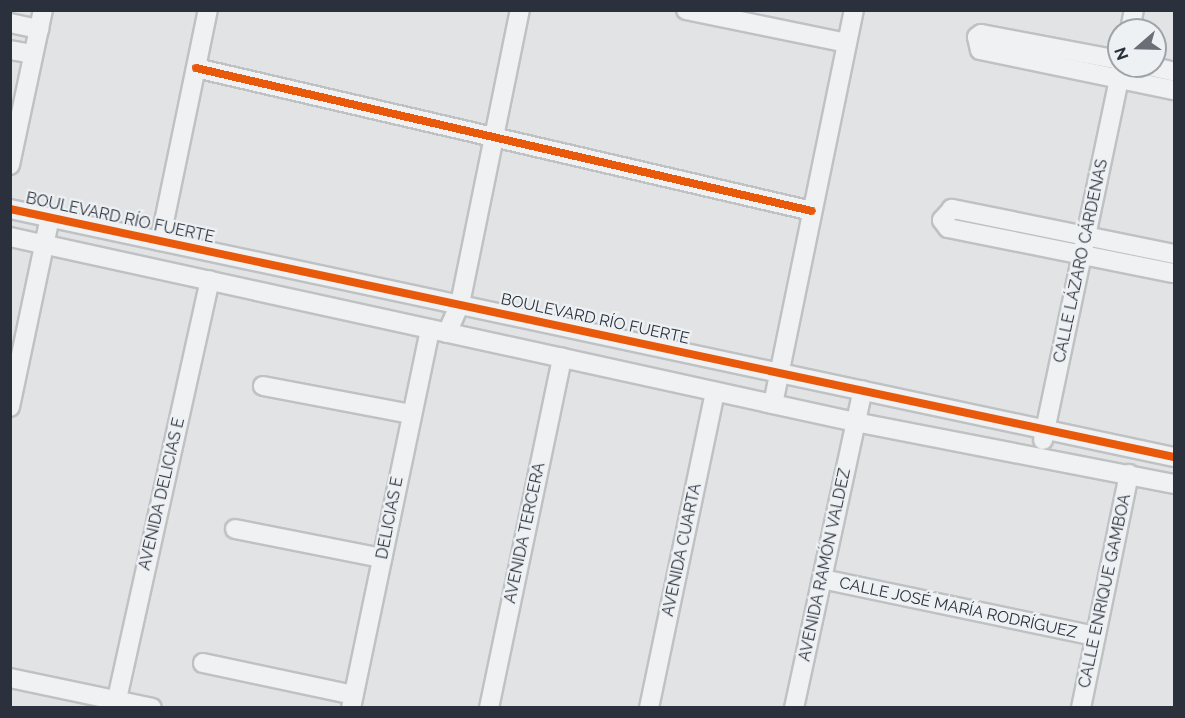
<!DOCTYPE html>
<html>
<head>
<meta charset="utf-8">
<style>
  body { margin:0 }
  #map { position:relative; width:1185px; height:718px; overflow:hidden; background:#e1e3e5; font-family:Raleway,sans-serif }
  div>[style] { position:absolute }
  .roads { filter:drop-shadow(2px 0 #bfc1c3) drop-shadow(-2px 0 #bfc1c3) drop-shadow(0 2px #bfc1c3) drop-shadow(0 -2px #bfc1c3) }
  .minor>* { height:18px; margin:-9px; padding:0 9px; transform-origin:9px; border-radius:9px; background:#eff1f2 }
  .cycleway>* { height:8px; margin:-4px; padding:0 4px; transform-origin:4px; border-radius:4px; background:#e8590c }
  span { translate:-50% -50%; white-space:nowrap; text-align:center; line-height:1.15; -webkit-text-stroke:4.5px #eef1f4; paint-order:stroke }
  .street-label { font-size:16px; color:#2a303c }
  .frame { position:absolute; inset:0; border:12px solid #2a303c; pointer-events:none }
  .north { position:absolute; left:1107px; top:18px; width:60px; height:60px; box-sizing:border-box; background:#eef1f4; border:2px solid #a0a4aa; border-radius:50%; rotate:250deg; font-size:16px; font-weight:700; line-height:24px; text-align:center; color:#2a303c }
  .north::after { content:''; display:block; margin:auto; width:21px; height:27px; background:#6a6f77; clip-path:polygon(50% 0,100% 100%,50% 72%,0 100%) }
</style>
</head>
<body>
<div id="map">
  <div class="roads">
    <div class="minor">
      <i style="left:686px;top:10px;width:164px;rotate:11.6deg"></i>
      <i style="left:10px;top:23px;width:30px;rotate:12deg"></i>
      <i style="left:1130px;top:30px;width:20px;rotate:-79deg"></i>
      <i style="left:10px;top:50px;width:23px;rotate:10deg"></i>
      <i style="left:1119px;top:60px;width:140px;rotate:-169.3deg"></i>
      <i style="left:981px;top:34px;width:5px;rotate:143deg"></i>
      <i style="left:977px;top:37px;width:13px;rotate:77deg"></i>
      <i style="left:980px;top:50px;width:198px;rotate:11.7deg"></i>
      <i style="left:1149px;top:66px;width:26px;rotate:13deg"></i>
      <i style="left:196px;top:68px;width:632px;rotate:13.07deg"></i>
      <i style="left:10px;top:165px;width:158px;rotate:-78deg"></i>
      <i style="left:10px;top:209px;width:1190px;rotate:12.03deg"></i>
      <i style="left:10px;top:237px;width:865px;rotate:12.35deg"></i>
      <i style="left:855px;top:422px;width:325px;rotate:11deg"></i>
      <i style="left:160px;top:241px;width:236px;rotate:-78.3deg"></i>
      <i style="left:1174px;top:254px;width:227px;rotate:-168.5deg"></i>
      <i style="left:952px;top:209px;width:15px;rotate:132deg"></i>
      <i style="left:942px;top:220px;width:10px;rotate:53deg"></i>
      <i style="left:948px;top:228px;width:230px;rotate:11.3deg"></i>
      <i style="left:447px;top:333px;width:32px;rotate:-66deg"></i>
      <i style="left:460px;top:304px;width:300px;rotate:-78.5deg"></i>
      <i style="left:263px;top:386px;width:151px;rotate:10.7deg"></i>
      <i style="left:773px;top:404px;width:402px;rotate:-78.4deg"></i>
      <i style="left:10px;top:407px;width:194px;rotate:-78.1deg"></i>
      <i style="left:1043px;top:440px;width:382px;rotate:-78.1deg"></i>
      <i style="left:235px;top:529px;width:150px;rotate:11.2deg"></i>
      <i style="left:822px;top:579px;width:279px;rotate:11.8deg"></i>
      <i style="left:203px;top:663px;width:154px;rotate:12deg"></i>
      <i style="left:10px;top:678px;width:145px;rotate:11.9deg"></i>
      <i style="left:115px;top:708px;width:438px;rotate:-77.5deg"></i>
      <i style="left:351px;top:708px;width:387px;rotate:-78.2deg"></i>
      <i style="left:489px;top:708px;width:358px;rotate:-78.2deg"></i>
      <i style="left:649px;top:708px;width:323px;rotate:-78.2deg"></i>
      <i style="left:794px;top:708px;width:325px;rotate:-77.8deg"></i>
      <i style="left:1081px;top:708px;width:239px;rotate:-78.4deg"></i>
    </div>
  </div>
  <div class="cycleway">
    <i style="left:196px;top:68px;width:632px;rotate:13.07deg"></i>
    <i style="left:10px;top:209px;width:1190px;rotate:12.03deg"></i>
  </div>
  <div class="street-label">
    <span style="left:120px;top:218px;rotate:12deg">BOULEVARD RÍO FUERTE</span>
    <span style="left:1081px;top:261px;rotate:-78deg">CALLE LÁZARO CÁRDENAS</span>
    <span style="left:595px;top:319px;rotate:12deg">BOULEVARD RÍO FUERTE</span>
    <span style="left:162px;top:494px;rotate:-77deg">AVENIDA DELICIAS E</span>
    <span style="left:390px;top:518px;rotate:-79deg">DELICIAS E</span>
    <span style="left:525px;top:533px;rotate:-78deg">AVENIDA TERCERA</span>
    <span style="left:682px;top:550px;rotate:-78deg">AVENIDA CUARTA</span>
    <span style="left:825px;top:565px;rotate:-78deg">AVENIDA RAMÓN VALDEZ</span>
    <span style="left:1105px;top:591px;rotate:-78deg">CALLE ENRIQUE GAMBOA</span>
    <span style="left:958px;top:608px;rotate:12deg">CALLE JOSÉ MARÍA RODRÍGUEZ</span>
  </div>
  <div class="frame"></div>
  <div class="north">N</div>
</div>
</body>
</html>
